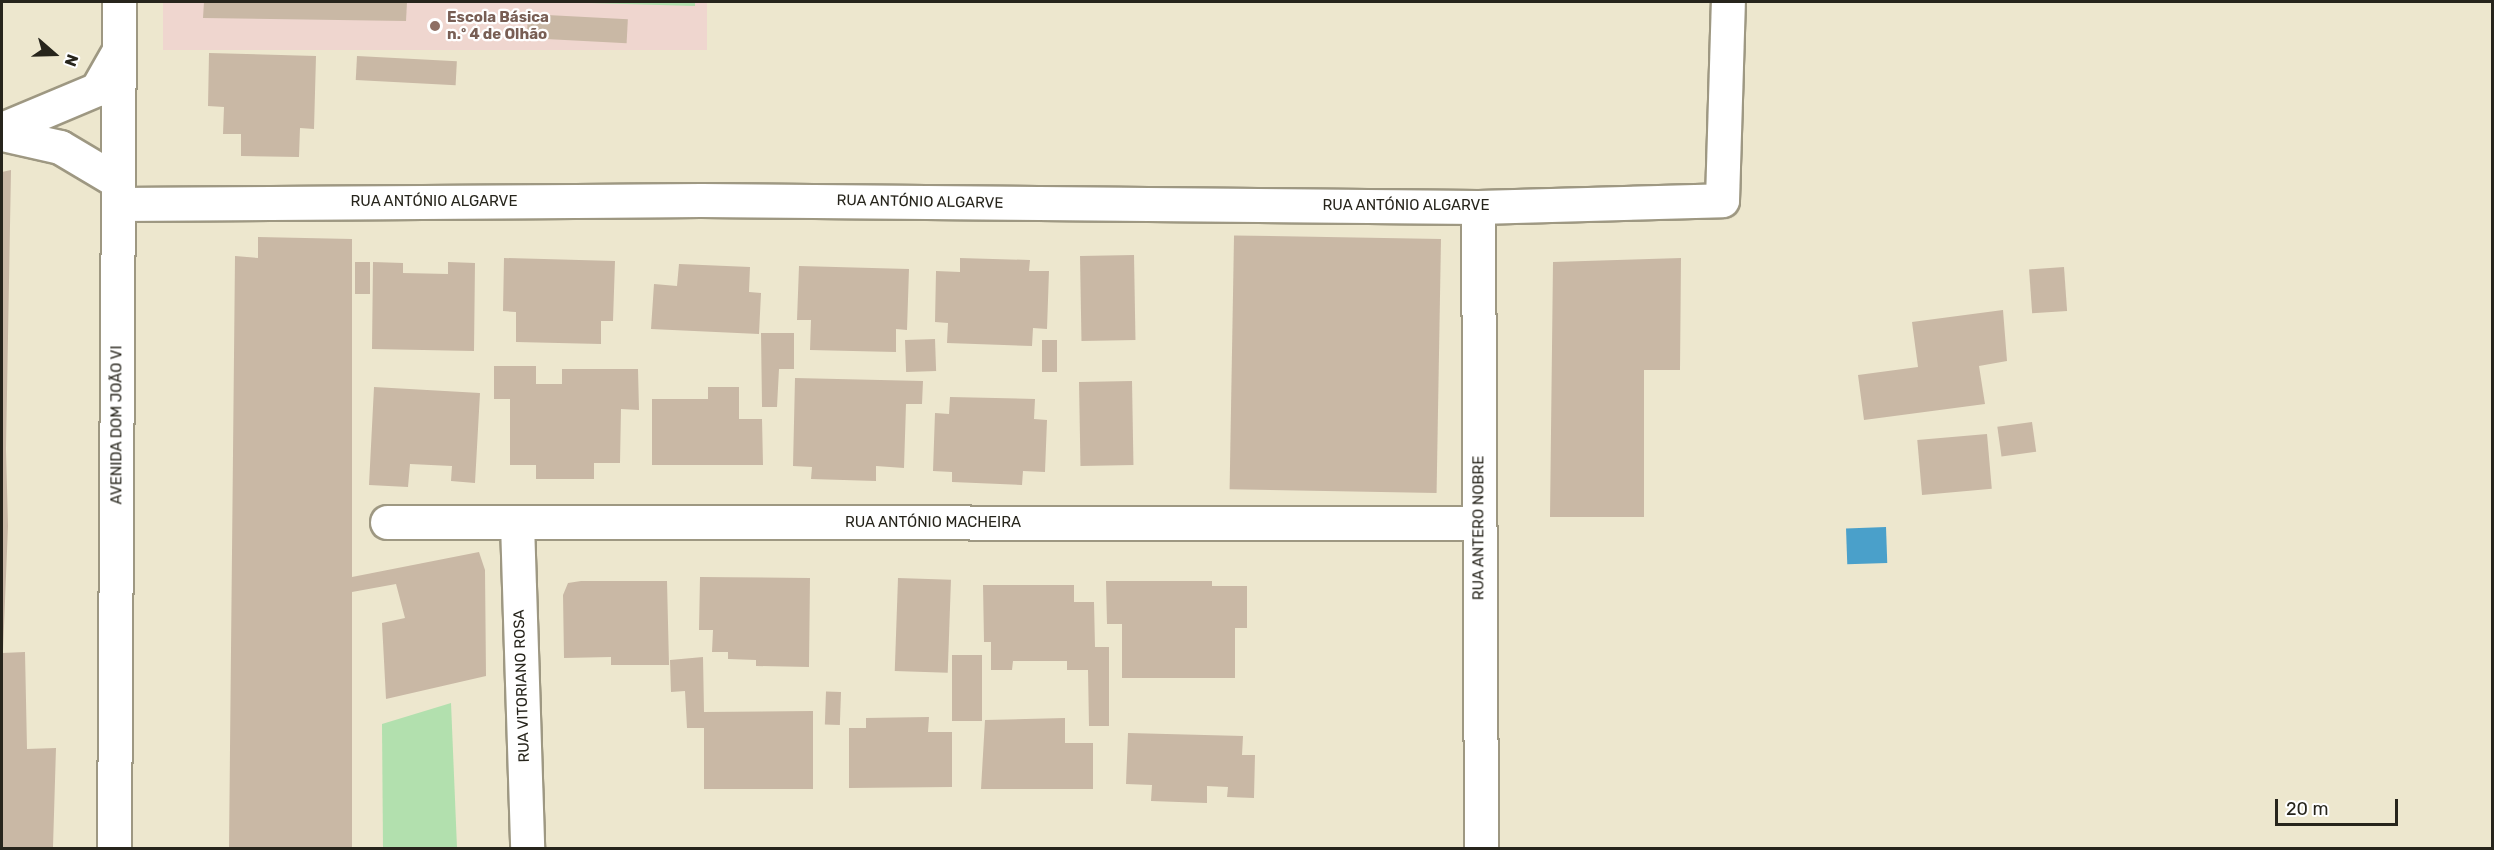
<!DOCTYPE html>
<html>
<head>
<meta charset="utf-8">
<style>
  body { margin:0 }
  #map { position:relative; width:2494px; height:850px; overflow:hidden; background:#ede7ce; font-family:Rubik,sans-serif }
  div>[style] { position:absolute }
  .education>* { inset:0; background:#efd6cf; transform-origin:0 0 }
  .green>* { inset:0; background:#b2e0ae }
  .water>* { inset:0; background:#4aa0ca; transform-origin:0 0 }
  .building>* { inset:0; background:#c9b8a5; transform-origin:0 0 }
  .roads { filter:drop-shadow(2px 0 #9e9882) drop-shadow(-2px 0 #9e9882) drop-shadow(0 2px #9e9882) drop-shadow(0 -2px #9e9882) }
  .minor>* { height:33px; margin:-16.5px; padding:0 16.5px; transform-origin:16.5px; border-radius:16.5px; background:#fff }
  .tertiary>* { height:33px; margin:-16.5px; padding:0 16.5px; transform-origin:16.5px; border-radius:16.5px; background:#fff }
  .secondary>* { height:33px; margin:-16.5px; padding:0 16.5px; transform-origin:16.5px; border-radius:16.5px; background:#fff }
  .dots>* { width:16px; height:16px; translate:-50% -50%; box-sizing:border-box; border:3px solid #fff; border-radius:50% }
  span { translate:-50% -50%; white-space:nowrap; text-align:center; line-height:1.15; -webkit-text-stroke:4.5px #fff; paint-order:stroke }
  .education-label { font-size:15px; color:#785e54; font-weight:700 }
  .left { translate:0 -50%; text-align:left }
  .street-label { font-size:15px; color:#27251c }
  .frame { position:absolute; inset:0; border:3px solid #27251c; pointer-events:none }
  .north { position:absolute; left:24px; top:24px; width:60px; height:60px; -webkit-text-stroke:4px #fff; paint-order:stroke; rotate:110deg; font-size:16px; font-weight:700; line-height:24px; text-align:center; color:#27251c }
  .north::after { content:''; display:block; margin:auto; width:21px; height:27px; background:#27251c; clip-path:polygon(50% 0,100% 100%,50% 72%,0 100%) }
  .scale { position:absolute; left:2275px; top:799px; width:123px; height:27px; box-sizing:border-box; border:3px solid #27251c; border-top:0; padding-left:8px; font-size:18px; line-height:21px; white-space:nowrap; color:#27251c; -webkit-text-stroke:4px #fff; paint-order:stroke }
</style>
</head>
<body>
<div id="map">
  <div class="education">
    <i style="left:163px;top:2px;width:544px;height:48px"></i>
  </div>
  <div class="green">
    <i style="clip-path:polygon(554px 2px,695px 2px,695px 6px)"></i>
    <i style="clip-path:polygon(451px 703px,457px 848px,383px 848px,382px 724px)"></i>
  </div>
  <div class="water">
    <i style="left:1886px;top:527px;width:36px;height:40px;rotate:88deg"></i>
  </div>
  <div class="building">
    <i style="clip-path:polygon(204px 2px,407px 2px,406px 21px,203px 18px)"></i>
    <i style="left:528px;top:14px;width:100px;height:24px;rotate:3deg"></i>
    <i style="clip-path:polygon(209px 53px,316px 56px,314px 129px,300px 128px,299px 157px,241px 156px,241px 134px,223px 134px,224px 107px,208px 106px)"></i>
    <i style="left:357px;top:56px;width:100px;height:24px;rotate:3deg"></i>
    <i style="clip-path:polygon(11px 170px,6px 449px,8px 526px,3px 651px,2px 172px)"></i>
    <i style="clip-path:polygon(258px 237px,352px 239px,352px 577px,479px 552px,485px 570px,486px 676px,386px 699px,382px 623px,405px 618px,396px 584px,352px 592px,352px 848px,229px 848px,235px 256px,258px 258px)"></i>
    <i style="left:1441px;top:239px;width:254px;height:207px;rotate:91deg"></i>
    <i style="left:1134px;top:255px;width:85px;height:54px;rotate:89deg"></i>
    <i style="clip-path:polygon(504px 258px,615px 261px,613px 321px,601px 321px,601px 344px,516px 342px,516px 312px,503px 311px)"></i>
    <i style="clip-path:polygon(960px 258px,1030px 260px,1029px 271px,1049px 271px,1047px 329px,1033px 328px,1032px 346px,947px 343px,948px 323px,935px 322px,936px 271px,960px 272px)"></i>
    <i style="clip-path:polygon(1681px 258px,1680px 370px,1644px 370px,1644px 517px,1550px 517px,1553px 262px)"></i>
    <i style="left:355px;top:262px;width:15px;height:32px"></i>
    <i style="clip-path:polygon(373px 262px,403px 263px,403px 273px,448px 274px,448px 262px,475px 263px,474px 351px,372px 349px)"></i>
    <i style="clip-path:polygon(679px 264px,750px 267px,749px 292px,761px 293px,759px 334px,651px 329px,654px 284px,677px 286px)"></i>
    <i style="clip-path:polygon(799px 266px,909px 269px,907px 330px,896px 329px,896px 352px,810px 350px,811px 320px,797px 320px)"></i>
    <i style="left:2064px;top:267px;width:44px;height:35px;rotate:86deg"></i>
    <i style="clip-path:polygon(2003px 310px,2007px 361px,1979px 366px,1985px 404px,1864px 420px,1858px 375px,1918px 367px,1912px 322px)"></i>
    <i style="clip-path:polygon(761px 333px,794px 333px,794px 369px,779px 369px,777px 407px,762px 407px)"></i>
    <i style="left:935px;top:339px;width:32px;height:30px;rotate:88deg"></i>
    <i style="left:1042px;top:340px;width:15px;height:32px"></i>
    <i style="clip-path:polygon(494px 366px,536px 366px,536px 384px,562px 384px,562px 369px,638px 369px,639px 410px,621px 409px,620px 463px,594px 463px,594px 479px,536px 479px,536px 465px,510px 465px,510px 399px,494px 399px)"></i>
    <i style="clip-path:polygon(795px 378px,923px 381px,922px 404px,906px 404px,904px 468px,876px 466px,876px 481px,811px 479px,812px 467px,793px 466px)"></i>
    <i style="left:1132px;top:381px;width:84px;height:53px;rotate:89deg"></i>
    <i style="clip-path:polygon(374px 387px,480px 393px,475px 483px,451px 481px,452px 466px,410px 464px,408px 487px,369px 485px)"></i>
    <i style="clip-path:polygon(708px 387px,739px 387px,739px 419px,762px 419px,763px 465px,652px 465px,652px 399px,708px 399px)"></i>
    <i style="clip-path:polygon(950px 397px,1035px 399px,1034px 419px,1047px 420px,1045px 472px,1023px 471px,1022px 485px,952px 482px,952px 472px,933px 471px,935px 413px,949px 414px)"></i>
    <i style="left:2032px;top:422px;width:30px;height:35px;rotate:82deg"></i>
    <i style="left:1987px;top:434px;width:55px;height:70px;rotate:85deg"></i>
    <i style="clip-path:polygon(700px 577px,810px 578px,809px 667px,756px 666px,756px 660px,728px 659px,728px 652px,712px 652px,713px 630px,699px 630px)"></i>
    <i style="left:898px;top:578px;width:53px;height:93px;rotate:2deg"></i>
    <i style="clip-path:polygon(581px 581px,667px 581px,669px 665px,611px 665px,611px 657px,564px 658px,563px 595px,568px 583px)"></i>
    <i style="clip-path:polygon(1106px 581px,1212px 581px,1212px 586px,1247px 586px,1247px 628px,1235px 628px,1235px 678px,1122px 678px,1122px 624px,1107px 624px)"></i>
    <i style="clip-path:polygon(983px 585px,1074px 585px,1074px 602px,1094px 602px,1095px 647px,1109px 647px,1109px 726px,1089px 726px,1088px 670px,1067px 670px,1067px 661px,1013px 661px,1012px 670px,991px 670px,991px 642px,984px 642px)"></i>
    <i style="clip-path:polygon(25px 652px,27px 749px,56px 748px,53px 847px,2px 848px,2px 653px)"></i>
    <i style="left:952px;top:655px;width:30px;height:66px"></i>
    <i style="clip-path:polygon(703px 657px,704px 712px,813px 711px,813px 789px,704px 789px,704px 728px,687px 728px,685px 691px,671px 692px,670px 660px)"></i>
    <i style="left:841px;top:692px;width:33px;height:15px;rotate:92deg"></i>
    <i style="clip-path:polygon(929px 717px,928px 732px,952px 732px,952px 787px,849px 788px,849px 728px,866px 728px,866px 718px)"></i>
    <i style="clip-path:polygon(1065px 718px,1065px 743px,1093px 743px,1093px 789px,981px 789px,985px 720px)"></i>
    <i style="clip-path:polygon(1128px 733px,1243px 736px,1242px 755px,1255px 755px,1254px 798px,1227px 797px,1228px 787px,1207px 786px,1207px 803px,1151px 801px,1152px 785px,1126px 784px)"></i>
  </div>
  <div class="roads">
    <div class="minor">
      <i style="left:118px;top:204px;width:583px;rotate:-0.39deg"></i>
      <i style="left:701px;top:200px;width:777px;rotate:0.52deg"></i>
      <i style="left:1478px;top:207px;width:244px;rotate:-1.6deg"></i>
      <i style="left:1722px;top:200px;width:198px;rotate:-88.3deg"></i>
      <i style="left:1478px;top:207px;width:641px;rotate:89.73deg"></i>
      <i style="left:387px;top:522px;width:1092px;rotate:0.05deg"></i>
      <i style="left:517px;top:523px;width:325px;rotate:88.2deg"></i>
    </div>
    <div class="tertiary">
      <i style="left:2px;top:129px;width:103px;rotate:-22.8deg"></i>
      <i style="left:97px;top:89px;width:43px;rotate:-60.4deg"></i>
      <i style="left:2px;top:134px;width:59px;rotate:12.6deg"></i>
      <i style="left:60px;top:147px;width:66px;rotate:30.8deg"></i>
    </div>
    <div class="secondary">
      <i style="left:114px;top:848px;width:846px;rotate:-89.66deg"></i>
    </div>
  </div>
  <div class="dots">
    <i style="left:435px;top:26px;background:#8d6e63"></i>
  </div>
  <div class="education-label">
    <span class="left" style="left:447px;top:26px">Escola Básica<br>n.º 4 de Olhão</span>
  </div>
  <div class="street-label">
    <span style="left:434px;top:202px">RUA ANTÓNIO ALGARVE</span>
    <span style="left:920px;top:202px;rotate:1deg">RUA ANTÓNIO ALGARVE</span>
    <span style="left:1406px;top:206px">RUA ANTÓNIO ALGARVE</span>
    <span style="left:117px;top:425px;rotate:-90deg">AVENIDA DOM JOÃO VI</span>
    <span style="left:933px;top:523px">RUA ANTÓNIO MACHEIRA</span>
    <span style="left:1479px;top:528px;rotate:-90deg">RUA ANTERO NOBRE</span>
    <span style="left:522px;top:686px;rotate:-92deg">RUA VITORIANO ROSA</span>
  </div>
  <div class="frame"></div>
  <div class="north">N</div>
  <div class="scale">20 m</div>
</div>
</body>
</html>
